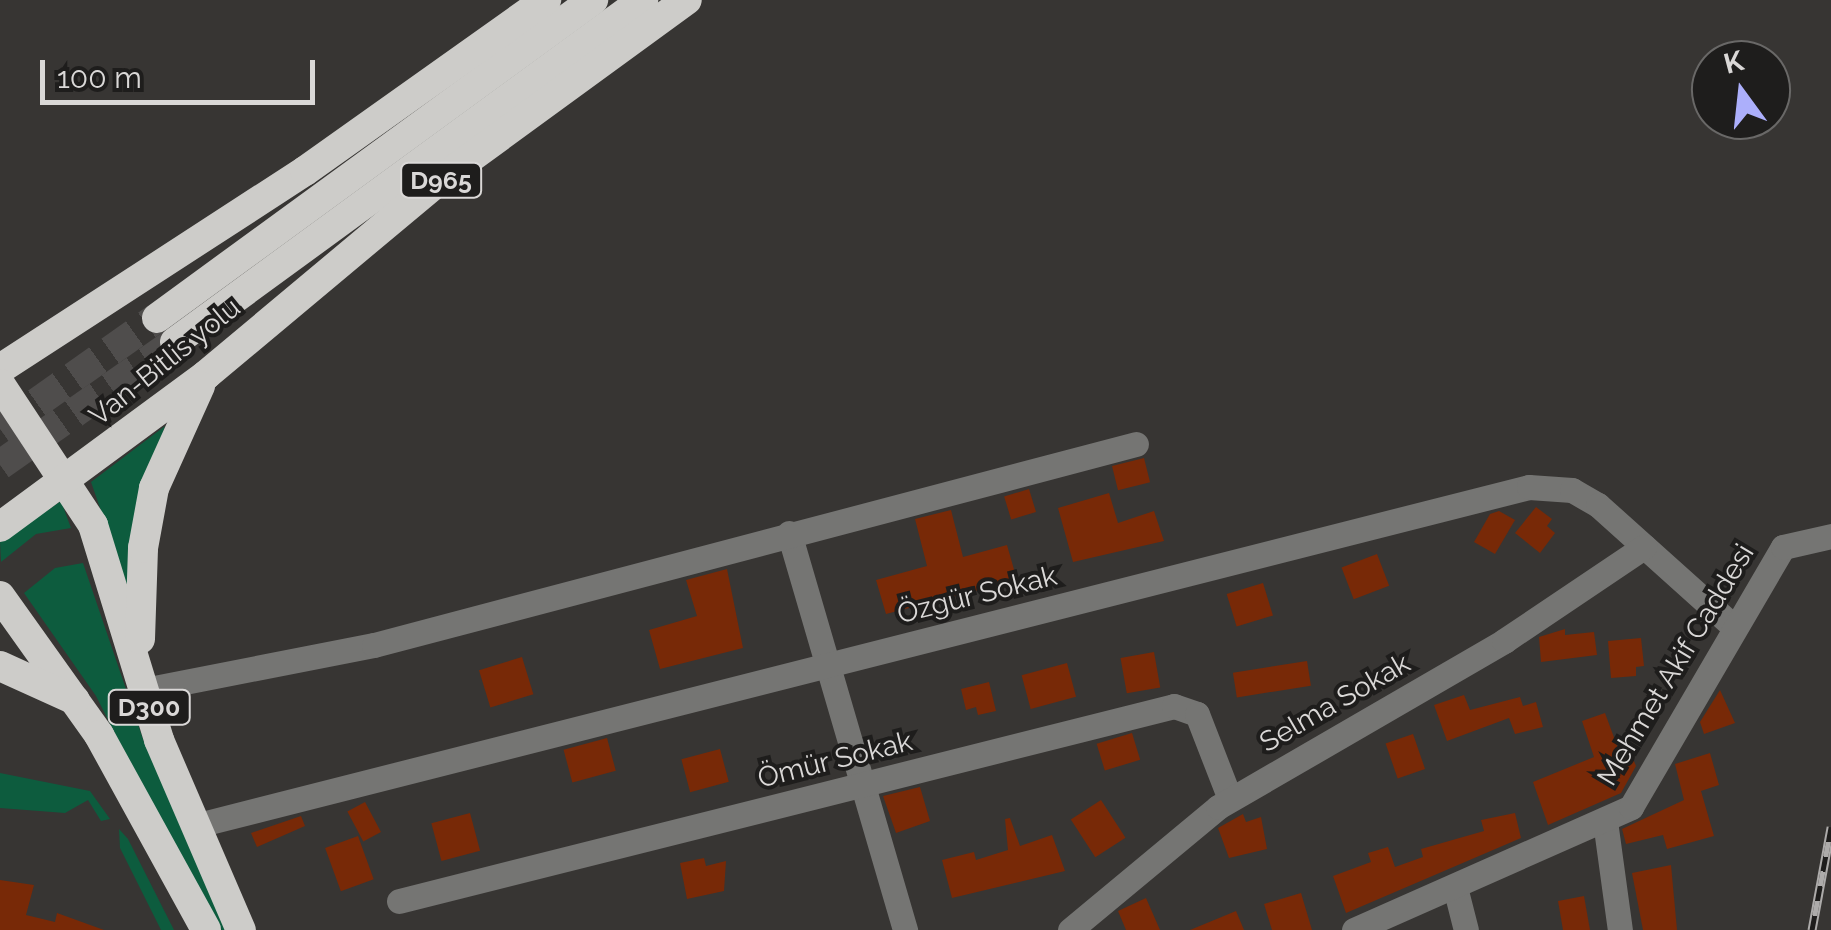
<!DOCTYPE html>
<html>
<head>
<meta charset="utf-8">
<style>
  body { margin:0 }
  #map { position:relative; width:1831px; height:930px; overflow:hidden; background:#373533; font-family:Raleway,sans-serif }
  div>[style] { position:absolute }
  .green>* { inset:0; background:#0d5c3e }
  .building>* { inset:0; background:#782907; transform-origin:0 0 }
  .highway-tunnel>* { height:30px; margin-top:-15px; transform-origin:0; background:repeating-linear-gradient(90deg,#4f4d4c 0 30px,transparent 0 45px) }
  .minor>* { height:25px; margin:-12.5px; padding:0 12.5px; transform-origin:12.5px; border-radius:12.5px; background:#757573 }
  .highway>* { height:30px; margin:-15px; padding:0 15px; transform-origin:15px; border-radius:15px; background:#cdccc9 }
  .rail>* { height:9px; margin-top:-4.5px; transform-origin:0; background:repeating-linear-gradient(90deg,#1e1d1c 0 15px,#adabaa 0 30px); box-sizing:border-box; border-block:2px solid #adabaa }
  span { translate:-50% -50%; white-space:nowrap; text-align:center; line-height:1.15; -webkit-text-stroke:8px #1e1d1c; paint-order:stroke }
  .shield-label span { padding:2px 8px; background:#1e1d1c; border:2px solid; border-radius:8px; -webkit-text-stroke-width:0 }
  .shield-label { font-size:25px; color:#dad8d7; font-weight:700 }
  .street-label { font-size:28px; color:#dad8d7 }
  .north { position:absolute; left:1691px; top:40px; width:100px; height:100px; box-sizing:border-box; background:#1e1d1c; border:2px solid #696867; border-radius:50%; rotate:345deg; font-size:28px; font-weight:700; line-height:40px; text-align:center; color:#dad8d7 }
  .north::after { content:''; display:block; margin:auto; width:35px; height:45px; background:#acaffb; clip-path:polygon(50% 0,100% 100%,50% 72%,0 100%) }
  .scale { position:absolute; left:40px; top:60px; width:275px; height:45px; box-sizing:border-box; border:5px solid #dad8d7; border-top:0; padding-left:12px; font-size:30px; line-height:35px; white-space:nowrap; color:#dad8d7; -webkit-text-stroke:8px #1e1d1c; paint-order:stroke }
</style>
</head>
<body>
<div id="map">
  <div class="green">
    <i style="clip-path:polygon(165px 426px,144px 487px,129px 591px,91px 482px)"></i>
    <i style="clip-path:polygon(61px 501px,71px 528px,36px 534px,1px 562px,0 542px)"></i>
    <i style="clip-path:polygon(83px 563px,144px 742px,229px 930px,214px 930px,96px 696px,24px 593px,55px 568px)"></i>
    <i style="clip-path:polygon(0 773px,90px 791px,110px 819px,101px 821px,88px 800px,65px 813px,0 808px)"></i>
    <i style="clip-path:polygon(119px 829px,128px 839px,174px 930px,161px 930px,120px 848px)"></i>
  </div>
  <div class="building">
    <i style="left:1144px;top:458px;width:25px;height:33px;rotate:76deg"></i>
    <i style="left:1029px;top:489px;width:24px;height:26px;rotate:73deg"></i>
    <i style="clip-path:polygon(1109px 493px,1118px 523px,1154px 511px,1164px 541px,1073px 562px,1058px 508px)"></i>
    <i style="clip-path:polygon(1536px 507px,1552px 519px,1547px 526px,1555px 533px,1540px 553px,1515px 533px)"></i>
    <i style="clip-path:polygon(951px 510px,963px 557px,1007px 545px,1017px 580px,886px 614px,876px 580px,927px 566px,915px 519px)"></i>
    <i style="clip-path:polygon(1499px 511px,1515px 520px,1495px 554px,1474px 542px,1490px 514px)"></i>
    <i style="left:1377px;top:554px;width:34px;height:38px;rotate:69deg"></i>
    <i style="clip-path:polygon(727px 569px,743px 648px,660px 669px,649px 630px,697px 616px,686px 580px)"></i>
    <i style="left:1263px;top:583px;width:34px;height:38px;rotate:73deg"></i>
    <i style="clip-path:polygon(1565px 629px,1565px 635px,1594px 632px,1597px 655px,1541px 662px,1539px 637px)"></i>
    <i style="clip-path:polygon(1641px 638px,1644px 666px,1636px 667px,1636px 676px,1611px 678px,1608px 641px)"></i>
    <i style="left:1154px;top:652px;width:36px;height:34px;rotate:80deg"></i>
    <i style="left:522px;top:657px;width:39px;height:45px;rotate:73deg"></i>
    <i style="left:1307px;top:661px;width:25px;height:75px;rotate:81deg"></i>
    <i style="left:1067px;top:663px;width:35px;height:47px;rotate:75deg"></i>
    <i style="clip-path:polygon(989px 682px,996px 711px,978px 715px,976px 707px,966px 710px,961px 689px)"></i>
    <i style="clip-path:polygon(1720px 690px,1735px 723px,1704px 734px,1700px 722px)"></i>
    <i style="clip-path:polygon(1464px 695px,1470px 710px,1520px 697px,1523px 706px,1536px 702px,1543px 727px,1515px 734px,1509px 718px,1447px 741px,1434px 705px)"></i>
    <i style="clip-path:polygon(1605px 713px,1619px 751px,1628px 747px,1636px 766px,1621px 793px,1548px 825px,1533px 782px,1594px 757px,1582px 721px)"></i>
    <i style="left:1132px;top:733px;width:28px;height:37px;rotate:73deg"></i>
    <i style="left:1413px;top:734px;width:37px;height:29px;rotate:71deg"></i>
    <i style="left:607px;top:738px;width:34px;height:45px;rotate:75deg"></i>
    <i style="left:720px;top:749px;width:34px;height:40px;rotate:75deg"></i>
    <i style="clip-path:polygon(1710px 753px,1719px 785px,1701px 791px,1714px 836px,1667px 849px,1663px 835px,1626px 844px,1622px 829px,1684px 800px,1675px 764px)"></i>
    <i style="clip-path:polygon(920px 787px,930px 821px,896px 833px,883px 796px)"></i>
    <i style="left:1101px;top:800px;width:45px;height:36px;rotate:57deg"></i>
    <i style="left:365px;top:802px;width:34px;height:20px;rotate:62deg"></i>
    <i style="left:470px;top:813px;width:39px;height:40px;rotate:75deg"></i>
    <i style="clip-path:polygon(1515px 813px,1521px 838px,1346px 913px,1333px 876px,1371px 862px,1368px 853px,1388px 847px,1395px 867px,1423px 857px,1421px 849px,1484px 831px,1481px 820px)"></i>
    <i style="clip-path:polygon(1243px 814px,1246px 822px,1261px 817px,1267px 849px,1229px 858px,1218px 828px)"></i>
    <i style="clip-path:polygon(301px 816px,305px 826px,257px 847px,251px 833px)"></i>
    <i style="clip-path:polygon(1010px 818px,1020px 846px,1052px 835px,1065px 871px,952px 898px,942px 860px,974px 852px,976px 860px,1008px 850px,1005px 819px)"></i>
    <i style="left:358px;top:836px;width:46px;height:35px;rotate:70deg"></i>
    <i style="clip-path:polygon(704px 858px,706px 866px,726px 861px,724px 891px,687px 899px,680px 863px)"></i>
    <i style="clip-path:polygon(1671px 865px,1677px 930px,1643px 930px,1632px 873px)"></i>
    <i style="clip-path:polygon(0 880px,34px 885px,26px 915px,55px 922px,57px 913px,104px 930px,0 930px)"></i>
    <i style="clip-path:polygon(1301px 893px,1312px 930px,1272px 930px,1264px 904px)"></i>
    <i style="clip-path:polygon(1584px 896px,1590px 930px,1563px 930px,1558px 901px)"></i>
    <i style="clip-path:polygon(1146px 898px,1160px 930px,1126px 930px,1118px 911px)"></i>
    <i style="clip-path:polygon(1236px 911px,1244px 930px,1190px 930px)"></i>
  </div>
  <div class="highway-tunnel">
    <i style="left:0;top:429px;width:192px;rotate:-35.3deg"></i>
    <i style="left:0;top:465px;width:214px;rotate:-35.1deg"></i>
  </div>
  <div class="minor">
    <i style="left:789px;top:533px;width:414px;rotate:73.7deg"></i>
    <i style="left:144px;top:690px;width:234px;rotate:-11.1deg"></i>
    <i style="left:374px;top:645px;width:788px;rotate:-14.78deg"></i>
    <i style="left:1605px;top:821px;width:110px;rotate:82.2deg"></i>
    <i style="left:194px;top:826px;width:1377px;rotate:-14.25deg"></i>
    <i style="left:1529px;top:487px;width:43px;rotate:4deg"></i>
    <i style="left:1572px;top:490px;width:30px;rotate:30deg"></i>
    <i style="left:1598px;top:505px;width:181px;rotate:41.9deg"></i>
    <i style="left:1455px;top:887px;width:44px;rotate:75.7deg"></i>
    <i style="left:399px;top:901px;width:799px;rotate:-14.12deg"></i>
    <i style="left:1174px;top:706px;width:24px;rotate:19deg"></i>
    <i style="left:1197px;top:714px;width:91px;rotate:68.8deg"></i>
    <i style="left:1070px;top:930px;width:192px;rotate:-39.7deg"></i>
    <i style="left:1218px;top:807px;width:331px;rotate:-30.1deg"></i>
    <i style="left:1504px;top:641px;width:169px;rotate:-33.9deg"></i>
    <i style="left:1354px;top:930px;width:303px;rotate:-23.9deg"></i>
    <i style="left:1631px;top:807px;width:301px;rotate:-59.7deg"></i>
    <i style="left:1783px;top:547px;width:49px;rotate:-12.9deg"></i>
  </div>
  <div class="highway">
    <i style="left:157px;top:318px;width:540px;rotate:-36.11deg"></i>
    <i style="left:175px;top:342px;width:580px;rotate:-36.16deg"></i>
    <i style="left:0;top:369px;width:364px;rotate:-33deg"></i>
    <i style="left:305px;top:171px;width:296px;rotate:-35.4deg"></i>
    <i style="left:0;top:384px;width:169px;rotate:56.6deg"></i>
    <i style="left:93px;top:525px;width:225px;rotate:72.9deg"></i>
    <i style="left:159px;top:740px;width:207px;rotate:66.7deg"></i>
    <i style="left:0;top:527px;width:256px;rotate:-36.4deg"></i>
    <i style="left:206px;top:375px;width:296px;rotate:-39.9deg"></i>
    <i style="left:433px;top:185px;width:314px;rotate:-36.1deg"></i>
    <i style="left:0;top:596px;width:171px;rotate:54.5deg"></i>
    <i style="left:99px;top:735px;width:222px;rotate:61.2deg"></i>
    <i style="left:140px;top:639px;width:91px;rotate:-88.1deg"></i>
    <i style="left:143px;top:548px;width:61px;rotate:-79.6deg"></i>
    <i style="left:154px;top:488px;width:112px;rotate:-65.7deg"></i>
    <i style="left:0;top:666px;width:82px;rotate:24.4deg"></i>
  </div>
  <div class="rail">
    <i style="left:1812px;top:930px;width:105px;rotate:-79.5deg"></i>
  </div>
  <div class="shield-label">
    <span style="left:441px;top:180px">D965</span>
    <span style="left:149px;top:707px">D300</span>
  </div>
  <div class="street-label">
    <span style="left:165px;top:362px;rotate:-39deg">Van-Bitlis yolu</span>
    <span style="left:977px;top:595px;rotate:-14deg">Özgür Sokak</span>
    <span style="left:1676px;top:665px;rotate:-59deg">Mehmet Akif Caddesi</span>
    <span style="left:1335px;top:703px;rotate:-30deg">Selma Sokak</span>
    <span style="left:835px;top:760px;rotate:-14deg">Ömür Sokak</span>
  </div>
  <div class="north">K</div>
  <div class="scale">100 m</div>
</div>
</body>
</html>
